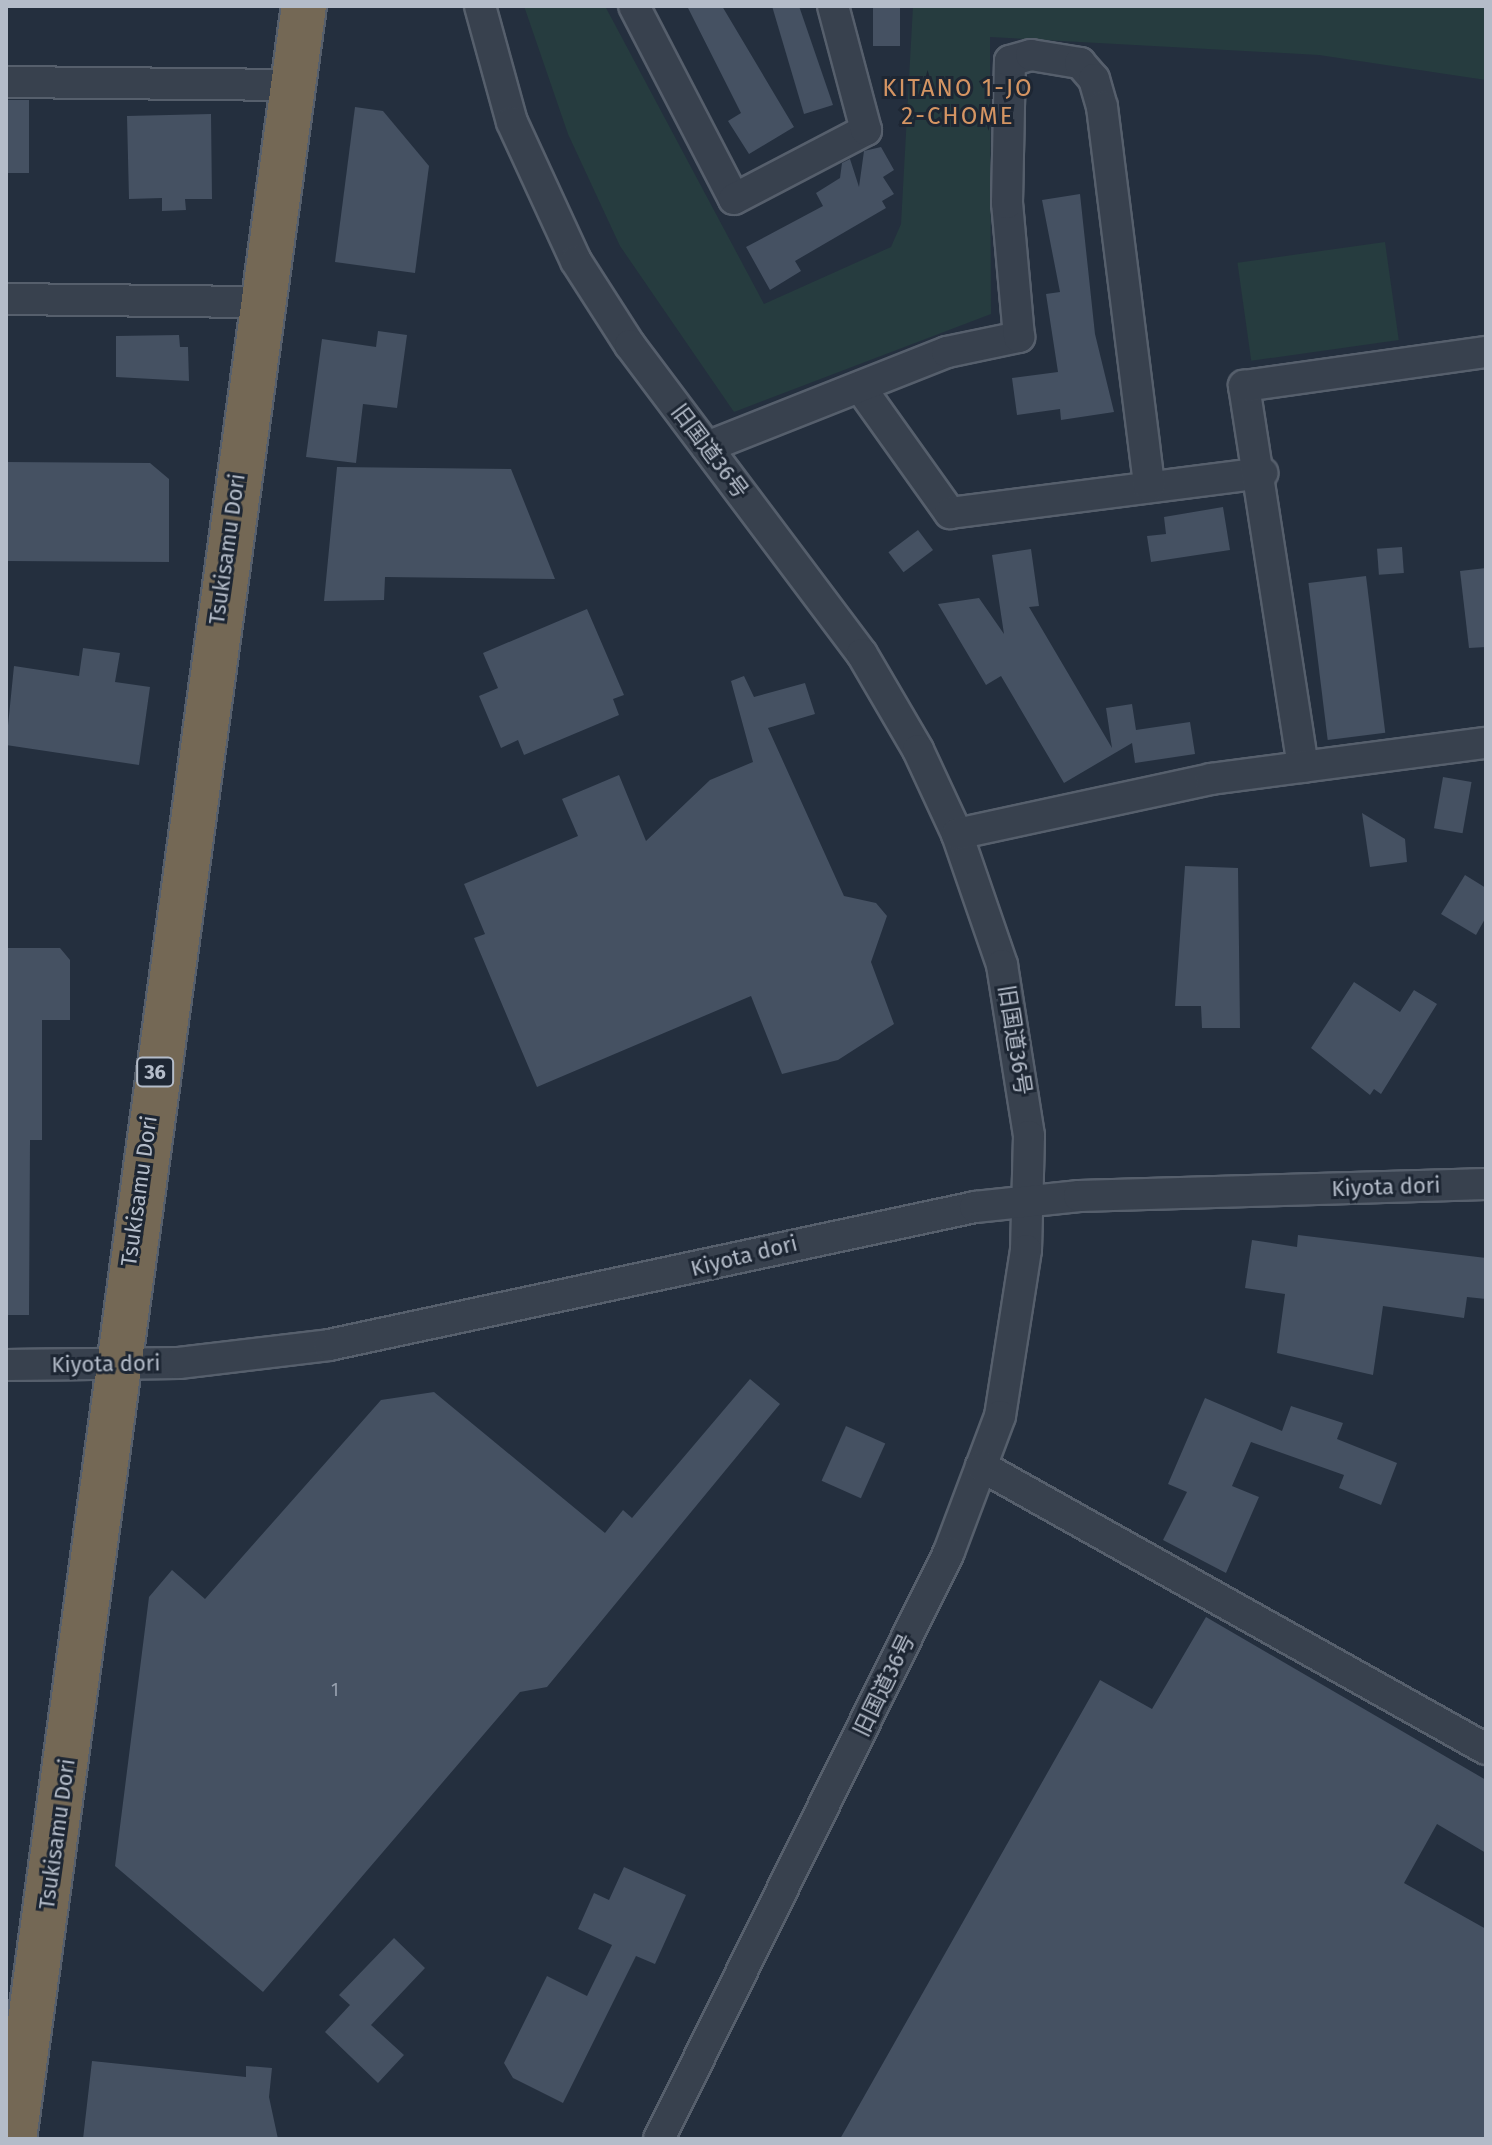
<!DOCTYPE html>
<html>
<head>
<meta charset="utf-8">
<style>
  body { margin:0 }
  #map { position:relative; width:1492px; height:2145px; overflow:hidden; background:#242f3e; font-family:"Fira Sans","Noto Sans JP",sans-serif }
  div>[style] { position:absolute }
  .green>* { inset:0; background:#263c3f; transform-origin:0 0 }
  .building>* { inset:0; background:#455162; transform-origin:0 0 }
  .roads { filter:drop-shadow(2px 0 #565f6c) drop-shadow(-2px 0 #565f6c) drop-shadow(0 2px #565f6c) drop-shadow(0 -2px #565f6c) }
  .minor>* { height:30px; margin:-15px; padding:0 15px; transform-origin:15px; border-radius:15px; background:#38414e }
  .highway>* { height:44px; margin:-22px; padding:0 22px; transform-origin:22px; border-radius:22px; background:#746855 }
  span { translate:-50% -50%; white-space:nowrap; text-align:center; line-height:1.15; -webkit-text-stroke:6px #1d2633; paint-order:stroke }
  .number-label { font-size:18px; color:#98a1af }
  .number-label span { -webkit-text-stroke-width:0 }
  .shield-label span { padding:2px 6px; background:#1d2633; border:2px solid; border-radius:6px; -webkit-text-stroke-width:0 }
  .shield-label { font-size:20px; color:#b4bcc9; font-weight:700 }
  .street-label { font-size:22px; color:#b4bcc9 }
  .neighbourhood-label { font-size:24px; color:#d59563; letter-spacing:2px }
  .frame { position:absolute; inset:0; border:8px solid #b4bcc9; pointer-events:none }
</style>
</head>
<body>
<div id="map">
  <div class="green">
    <i style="clip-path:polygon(524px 6px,605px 6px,764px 304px,891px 247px,901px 224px,913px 6px,1486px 6px,1486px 80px,1319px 55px,990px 37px,991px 314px,734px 412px,620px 246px,568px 134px)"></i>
    <i style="left:1385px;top:242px;width:99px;height:149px;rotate:82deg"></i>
  </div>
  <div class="building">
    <i style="clip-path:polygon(687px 6px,722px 6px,794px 127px,749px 154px,728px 121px,741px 113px)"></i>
    <i style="clip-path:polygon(772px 6px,799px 6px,833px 105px,804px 114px)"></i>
    <i style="left:873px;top:6px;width:27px;height:40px"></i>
    <i style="left:6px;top:100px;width:23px;height:73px"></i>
    <i style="clip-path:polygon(355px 107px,383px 111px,429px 166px,415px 273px,335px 262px)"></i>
    <i style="clip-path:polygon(211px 114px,212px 199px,185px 199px,186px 210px,162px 211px,162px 198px,129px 199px,127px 116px)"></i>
    <i style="clip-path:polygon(881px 147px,894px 170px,883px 177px,894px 194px,882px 201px,886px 208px,795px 261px,801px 271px,770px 290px,746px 247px,823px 206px,816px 193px,840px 178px,842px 163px,850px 159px,859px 187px,864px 151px)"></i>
    <i style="clip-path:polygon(1080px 194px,1095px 334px,1114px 412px,1061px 420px,1060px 409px,1017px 415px,1012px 378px,1058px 372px,1046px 294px,1060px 292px,1042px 200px)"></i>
    <i style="clip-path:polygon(378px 331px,407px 335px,397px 408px,363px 404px,356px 463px,306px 457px,322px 339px,376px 347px)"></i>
    <i style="clip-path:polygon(179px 335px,180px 347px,188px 347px,189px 381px,116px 377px,116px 336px)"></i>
    <i style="clip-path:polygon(6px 462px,150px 463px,169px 479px,169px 562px,6px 561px)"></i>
    <i style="clip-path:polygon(337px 467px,511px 469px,555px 579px,385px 577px,384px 600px,324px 601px)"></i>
    <i style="clip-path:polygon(1223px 507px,1230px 550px,1151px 562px,1147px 536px,1166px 534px,1164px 517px)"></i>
    <i style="left:918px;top:530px;width:25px;height:37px;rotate:53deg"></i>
    <i style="left:1402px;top:547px;width:26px;height:25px;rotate:86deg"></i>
    <i style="clip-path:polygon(1031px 549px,1039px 606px,1029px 607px,1112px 748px,1106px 708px,1132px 704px,1136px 730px,1190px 722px,1195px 754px,1135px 763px,1132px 743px,1064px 783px,1001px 676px,986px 685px,938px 604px,979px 598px,1004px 634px,992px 555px)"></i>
    <i style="clip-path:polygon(1486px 568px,1486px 647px,1469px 648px,1460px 571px)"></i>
    <i style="left:1366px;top:576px;width:158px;height:58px;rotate:83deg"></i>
    <i style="clip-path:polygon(587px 609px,624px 695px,613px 699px,619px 715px,524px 755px,518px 740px,501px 748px,479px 696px,498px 688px,483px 653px)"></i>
    <i style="clip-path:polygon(83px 648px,120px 653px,115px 682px,150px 687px,139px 765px,6px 745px,14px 666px,79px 676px)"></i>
    <i style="clip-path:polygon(744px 676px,754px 697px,805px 683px,815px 714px,768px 728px,844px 896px,876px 903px,887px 916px,871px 962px,894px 1024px,838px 1060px,782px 1074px,751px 996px,537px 1087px,474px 938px,485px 934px,464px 884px,578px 836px,562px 799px,619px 775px,646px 841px,710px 780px,753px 762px,731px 681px)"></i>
    <i style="left:1443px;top:777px;width:29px;height:52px;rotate:10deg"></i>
    <i style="clip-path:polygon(1362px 813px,1405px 839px,1407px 862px,1370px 867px)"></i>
    <i style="clip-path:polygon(1185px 866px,1238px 868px,1240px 1028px,1202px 1028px,1201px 1006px,1175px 1006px)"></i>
    <i style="clip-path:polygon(1465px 875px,1486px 888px,1486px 917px,1476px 935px,1441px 914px)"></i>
    <i style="clip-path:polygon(6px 948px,60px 948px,70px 960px,70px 1020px,42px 1020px,42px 1140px,30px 1140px,29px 1315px,6px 1315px)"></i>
    <i style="clip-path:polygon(1354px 982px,1400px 1012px,1414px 990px,1437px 1004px,1381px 1094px,1374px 1089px,1370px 1095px,1311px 1048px)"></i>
    <i style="clip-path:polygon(1298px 1235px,1486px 1258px,1486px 1299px,1467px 1297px,1464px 1318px,1383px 1306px,1373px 1375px,1277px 1353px,1285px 1294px,1245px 1288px,1252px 1240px,1297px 1247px)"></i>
    <i style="clip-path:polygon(750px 1379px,780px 1404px,547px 1687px,520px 1692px,263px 1992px,115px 1866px,149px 1597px,172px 1570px,205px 1599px,381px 1400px,434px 1392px,605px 1533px,623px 1510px,632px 1518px)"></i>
    <i style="clip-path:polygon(1205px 1398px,1282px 1431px,1291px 1406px,1343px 1423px,1337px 1439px,1397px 1463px,1381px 1505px,1339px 1488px,1344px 1475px,1251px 1442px,1232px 1486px,1259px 1497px,1226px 1573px,1163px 1540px,1187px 1492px,1168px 1484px)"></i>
    <i style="left:846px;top:1426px;width:43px;height:60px;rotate:24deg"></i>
    <i style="clip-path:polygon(1206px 1617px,1486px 1780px,1486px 1853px,1437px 1824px,1404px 1883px,1486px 1929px,1486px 2139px,840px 2139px,1100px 1680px,1152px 1709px)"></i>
    <i style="clip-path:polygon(624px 1867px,686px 1895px,655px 1964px,636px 1956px,563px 2103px,513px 2078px,504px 2063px,547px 1976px,587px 1996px,612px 1945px,578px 1929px,594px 1893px,609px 1900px)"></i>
    <i style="clip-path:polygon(394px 1938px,425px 1968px,371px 2025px,404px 2055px,378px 2083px,325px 2032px,350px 2005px,339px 1995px)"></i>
    <i style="clip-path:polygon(92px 2061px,246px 2077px,246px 2066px,272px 2068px,269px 2097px,278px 2139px,83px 2139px)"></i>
  </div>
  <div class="roads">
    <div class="minor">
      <i style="left:480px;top:6px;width:120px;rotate:74.6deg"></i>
      <i style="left:512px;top:122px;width:153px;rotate:65.3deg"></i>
      <i style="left:576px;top:261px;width:100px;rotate:57.3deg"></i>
      <i style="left:630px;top:345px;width:386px;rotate:53.1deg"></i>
      <i style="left:862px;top:654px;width:111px;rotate:59.7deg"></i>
      <i style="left:918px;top:750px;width:93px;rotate:65.1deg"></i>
      <i style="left:957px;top:834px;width:139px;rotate:71deg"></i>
      <i style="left:1002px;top:965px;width:173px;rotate:81deg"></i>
      <i style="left:1029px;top:1136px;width:114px;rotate:91.5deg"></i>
      <i style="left:1026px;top:1250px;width:168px;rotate:98.9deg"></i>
      <i style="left:1000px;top:1416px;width:145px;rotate:110.6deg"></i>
      <i style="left:949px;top:1552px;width:655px;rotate:116.29deg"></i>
      <i style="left:634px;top:6px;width:217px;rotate:62.6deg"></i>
      <i style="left:734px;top:199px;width:149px;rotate:-27.6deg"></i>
      <i style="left:866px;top:130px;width:128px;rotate:-104.9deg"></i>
      <i style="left:6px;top:82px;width:288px;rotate:0.6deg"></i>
      <i style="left:6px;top:299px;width:255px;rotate:0.7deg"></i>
      <i style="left:860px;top:387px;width:155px;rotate:54.5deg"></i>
      <i style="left:950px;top:513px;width:315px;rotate:-7.3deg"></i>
      <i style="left:707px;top:447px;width:258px;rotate:-21.6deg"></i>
      <i style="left:947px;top:352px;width:74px;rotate:-11.8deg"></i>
      <i style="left:1019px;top:337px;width:135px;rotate:-95.1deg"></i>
      <i style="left:1007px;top:203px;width:142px;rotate:-88.8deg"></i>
      <i style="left:1010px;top:61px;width:22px;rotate:-16deg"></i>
      <i style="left:1031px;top:55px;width:50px;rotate:9.3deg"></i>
      <i style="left:1080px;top:63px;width:21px;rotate:49deg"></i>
      <i style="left:1094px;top:79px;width:29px;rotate:74deg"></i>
      <i style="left:1102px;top:107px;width:383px;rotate:82.9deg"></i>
      <i style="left:1303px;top:767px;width:386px;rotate:-98.8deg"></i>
      <i style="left:1244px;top:386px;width:244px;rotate:-8deg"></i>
      <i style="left:957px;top:834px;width:260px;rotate:-12.2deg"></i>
      <i style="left:1211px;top:779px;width:277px;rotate:-7.5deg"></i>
      <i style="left:6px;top:1365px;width:173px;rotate:-0.7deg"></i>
      <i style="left:179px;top:1363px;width:151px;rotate:-6.8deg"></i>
      <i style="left:329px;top:1345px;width:661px;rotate:-12.06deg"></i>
      <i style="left:975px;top:1207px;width:105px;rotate:-6deg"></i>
      <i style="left:1079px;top:1196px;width:407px;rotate:-1.7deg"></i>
      <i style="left:981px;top:1466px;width:579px;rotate:29.27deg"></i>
    </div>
    <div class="highway">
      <i style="left:14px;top:2139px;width:2153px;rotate:-82.26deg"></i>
    </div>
  </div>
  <div class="number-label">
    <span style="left:335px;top:1690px">1</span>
  </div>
  <div class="shield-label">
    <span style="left:155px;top:1072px">36</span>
  </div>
  <div class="street-label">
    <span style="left:710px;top:451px;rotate:53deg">旧国道36号</span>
    <span style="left:227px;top:549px;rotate:-82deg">Tsukisamu Dori</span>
    <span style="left:1015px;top:1040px;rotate:81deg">旧国道36号</span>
    <span style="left:1386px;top:1187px;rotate:-2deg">Kiyota dori</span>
    <span style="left:139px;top:1191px;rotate:-82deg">Tsukisamu Dori</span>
    <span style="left:744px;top:1256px;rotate:-14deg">Kiyota dori</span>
    <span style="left:106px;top:1364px;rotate:-1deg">Kiyota dori</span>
    <span style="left:884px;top:1685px;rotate:-64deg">旧国道36号</span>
    <span style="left:57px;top:1834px;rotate:-82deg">Tsukisamu Dori</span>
  </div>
  <div class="neighbourhood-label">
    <span style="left:958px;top:103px">KITANO 1-JO<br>2-CHOME</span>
  </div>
  <div class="frame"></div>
</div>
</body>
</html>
